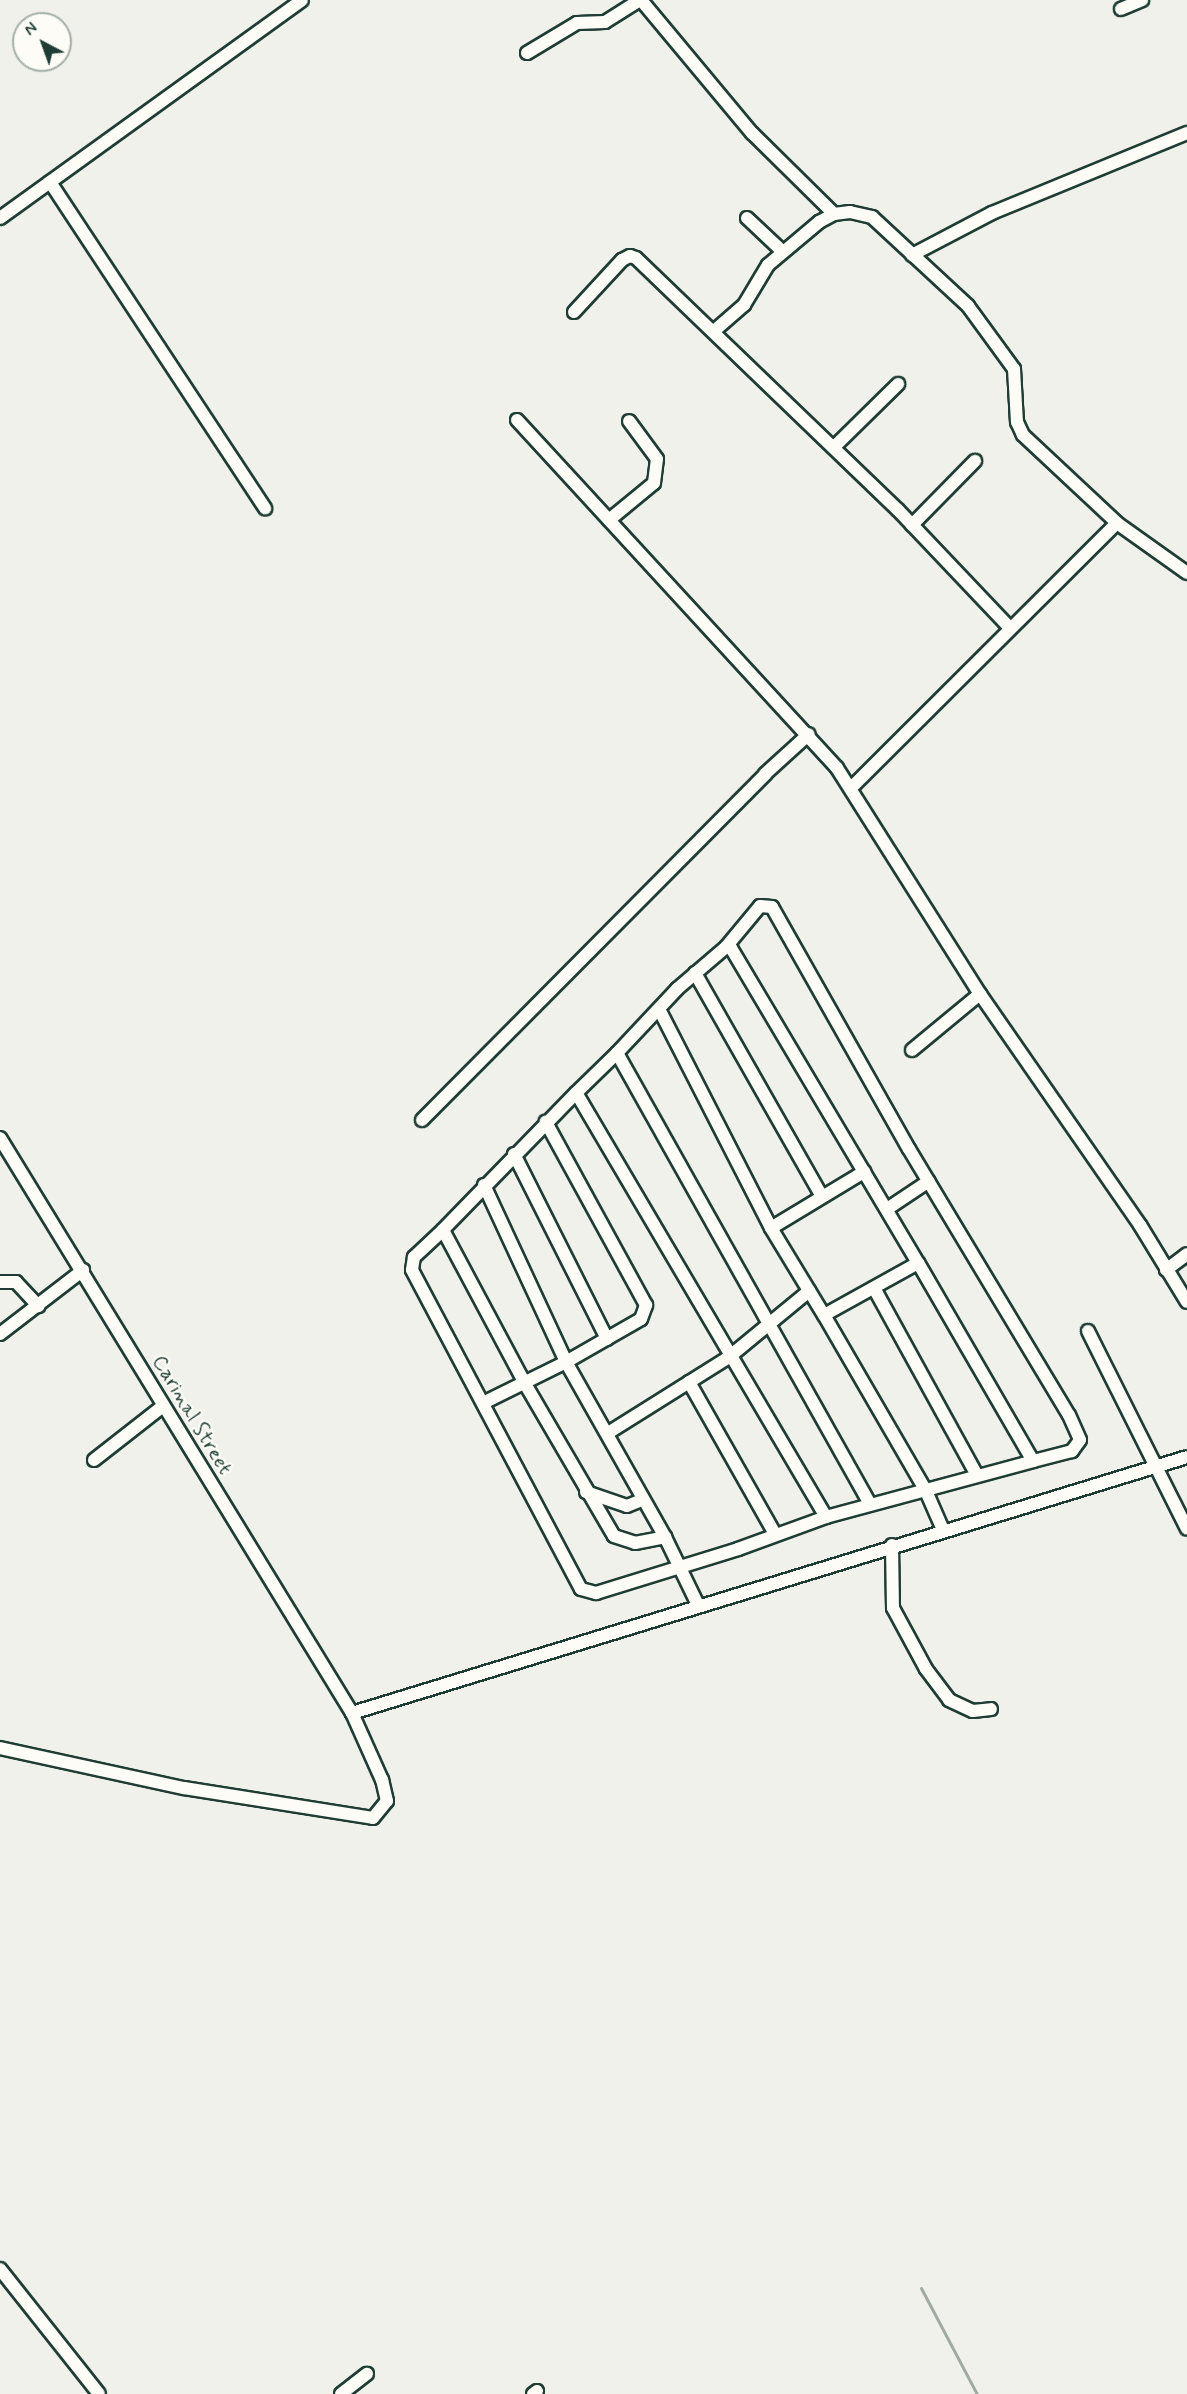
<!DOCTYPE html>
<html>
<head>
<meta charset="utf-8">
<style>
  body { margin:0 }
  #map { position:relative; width:1187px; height:2394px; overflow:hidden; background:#f0f1eb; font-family:Mynerve,sans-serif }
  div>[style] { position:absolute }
  .stream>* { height:3px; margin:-1.5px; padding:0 1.5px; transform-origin:1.5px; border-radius:1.5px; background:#9faca4 }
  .roads { filter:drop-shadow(2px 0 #1f3d34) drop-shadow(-2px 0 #1f3d34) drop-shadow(0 2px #1f3d34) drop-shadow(0 -2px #1f3d34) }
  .minor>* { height:12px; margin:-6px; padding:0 6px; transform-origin:6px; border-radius:6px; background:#fdfcf7 }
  span { translate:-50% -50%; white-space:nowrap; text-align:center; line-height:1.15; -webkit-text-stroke:4.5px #fdfcf7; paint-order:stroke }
  .street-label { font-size:21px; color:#1f3d34 }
  .north { position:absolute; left:12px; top:12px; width:60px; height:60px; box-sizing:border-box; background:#fdfcf7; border:2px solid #a4b0a9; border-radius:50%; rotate:319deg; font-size:16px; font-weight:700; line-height:24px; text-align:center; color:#1f3d34 }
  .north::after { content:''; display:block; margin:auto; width:21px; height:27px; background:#1f3d34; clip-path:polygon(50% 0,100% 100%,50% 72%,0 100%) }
</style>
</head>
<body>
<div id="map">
  <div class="stream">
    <i style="left:921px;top:2288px;width:120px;rotate:62.2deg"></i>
  </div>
  <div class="roads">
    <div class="minor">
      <i style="left:641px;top:0;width:173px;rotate:50.2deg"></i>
      <i style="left:752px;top:133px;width:115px;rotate:44.6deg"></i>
      <i style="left:1121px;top:9px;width:23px;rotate:-23deg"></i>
      <i style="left:527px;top:53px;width:58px;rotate:-31deg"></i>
      <i style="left:577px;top:23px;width:28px;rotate:-2deg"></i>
      <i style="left:605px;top:22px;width:41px;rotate:-32.2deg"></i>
      <i style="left:50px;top:182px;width:391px;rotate:56.6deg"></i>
      <i style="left:0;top:218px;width:372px;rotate:-35.8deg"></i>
      <i style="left:747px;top:218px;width:48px;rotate:43.3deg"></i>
      <i style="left:912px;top:255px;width:90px;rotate:-27.7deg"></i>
      <i style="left:992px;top:213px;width:211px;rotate:-22.3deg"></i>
      <i style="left:574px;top:312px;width:71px;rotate:-47.3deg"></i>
      <i style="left:622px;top:260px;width:9px;rotate:-27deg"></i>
      <i style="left:630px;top:256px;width:6px;rotate:18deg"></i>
      <i style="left:636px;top:258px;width:364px;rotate:43.9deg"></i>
      <i style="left:898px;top:510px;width:161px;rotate:46.5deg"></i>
      <i style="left:714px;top:331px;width:40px;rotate:-41deg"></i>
      <i style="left:744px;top:305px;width:47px;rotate:-59deg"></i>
      <i style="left:768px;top:265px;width:67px;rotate:-40.1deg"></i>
      <i style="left:819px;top:222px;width:17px;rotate:-28deg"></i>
      <i style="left:834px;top:214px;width:16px;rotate:-7deg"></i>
      <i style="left:850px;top:212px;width:23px;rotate:13deg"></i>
      <i style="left:872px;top:217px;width:131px;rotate:42.8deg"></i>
      <i style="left:968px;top:306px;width:78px;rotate:53.9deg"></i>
      <i style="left:1014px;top:369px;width:53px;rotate:86.8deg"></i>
      <i style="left:1017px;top:422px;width:14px;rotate:65deg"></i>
      <i style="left:1023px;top:435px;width:129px;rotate:43.1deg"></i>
      <i style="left:517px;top:420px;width:473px;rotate:47.4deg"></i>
      <i style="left:837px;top:768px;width:267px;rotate:57.7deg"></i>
      <i style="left:980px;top:994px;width:281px;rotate:55.3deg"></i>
      <i style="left:1140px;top:1225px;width:90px;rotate:58.6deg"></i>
      <i style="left:834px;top:447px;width:90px;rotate:-44.5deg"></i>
      <i style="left:609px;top:520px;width:58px;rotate:-39.4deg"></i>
      <i style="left:654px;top:483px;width:24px;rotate:-83deg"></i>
      <i style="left:657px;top:459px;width:47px;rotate:-126.4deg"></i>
      <i style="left:912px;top:525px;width:90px;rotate:-45.5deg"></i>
      <i style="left:851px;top:788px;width:375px;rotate:-44.9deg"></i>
      <i style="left:1117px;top:523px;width:86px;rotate:35.5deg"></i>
      <i style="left:726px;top:947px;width:53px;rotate:-50.3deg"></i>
      <i style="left:760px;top:906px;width:12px;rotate:5deg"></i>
      <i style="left:772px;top:907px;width:278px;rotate:60.5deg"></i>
      <i style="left:909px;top:1149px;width:310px;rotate:59deg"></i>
      <i style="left:1069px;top:1415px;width:27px;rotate:66deg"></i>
      <i style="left:1080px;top:1440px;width:14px;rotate:126deg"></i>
      <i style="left:1072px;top:1451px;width:40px;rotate:165.6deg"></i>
      <i style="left:1033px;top:1461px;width:229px;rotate:-120.1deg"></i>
      <i style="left:918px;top:1263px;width:107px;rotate:151deg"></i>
      <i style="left:824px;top:1315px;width:203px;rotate:59.9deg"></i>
      <i style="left:926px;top:1491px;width:43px;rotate:66.4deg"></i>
      <i style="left:695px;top:973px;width:257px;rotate:60.4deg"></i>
      <i style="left:659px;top:1009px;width:246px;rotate:62.9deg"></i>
      <i style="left:771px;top:1228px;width:102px;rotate:58.7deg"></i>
      <i style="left:912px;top:1050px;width:88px;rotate:-39.5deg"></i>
      <i style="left:617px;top:1053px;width:88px;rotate:-46.8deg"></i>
      <i style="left:677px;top:989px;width:65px;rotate:-40.6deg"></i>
      <i style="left:726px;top:947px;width:5px;rotate:11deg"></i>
      <i style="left:731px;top:948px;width:366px;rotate:59.3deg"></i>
      <i style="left:576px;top:1093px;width:191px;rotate:134.2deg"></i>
      <i style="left:443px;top:1230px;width:172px;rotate:61.9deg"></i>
      <i style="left:524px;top:1382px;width:178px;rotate:59.7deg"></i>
      <i style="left:614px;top:1536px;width:22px;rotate:18deg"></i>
      <i style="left:635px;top:1543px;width:31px;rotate:-11deg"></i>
      <i style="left:422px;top:1120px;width:487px;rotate:-45.2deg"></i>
      <i style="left:765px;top:774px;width:59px;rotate:-42.3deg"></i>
      <i style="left:0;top:1138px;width:674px;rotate:58.53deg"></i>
      <i style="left:514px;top:1154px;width:207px;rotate:63.3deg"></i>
      <i style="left:484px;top:1185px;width:195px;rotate:65.1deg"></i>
      <i style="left:566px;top:1362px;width:86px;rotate:-29.8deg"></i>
      <i style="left:641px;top:1319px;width:15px;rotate:-70deg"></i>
      <i style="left:646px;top:1305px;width:209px;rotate:-118.7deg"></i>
      <i style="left:887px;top:1209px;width:50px;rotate:-33.7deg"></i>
      <i style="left:771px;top:1228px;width:109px;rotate:-31.1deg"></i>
      <i style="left:443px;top:1230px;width:40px;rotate:137deg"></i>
      <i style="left:414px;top:1257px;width:13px;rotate:99deg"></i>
      <i style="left:412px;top:1270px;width:361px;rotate:62.1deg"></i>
      <i style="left:581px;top:1589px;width:16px;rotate:15deg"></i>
      <i style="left:596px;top:1593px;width:149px;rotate:-17.2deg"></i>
      <i style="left:738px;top:1549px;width:94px;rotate:-20deg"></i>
      <i style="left:826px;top:1517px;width:214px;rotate:-15.1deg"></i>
      <i style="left:1166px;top:1270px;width:26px;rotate:-37deg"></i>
      <i style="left:0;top:1282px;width:16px"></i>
      <i style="left:16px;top:1282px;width:33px;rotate:47deg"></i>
      <i style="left:874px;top:1288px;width:213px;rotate:61.2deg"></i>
      <i style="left:1088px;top:1331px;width:221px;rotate:63.4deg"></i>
      <i style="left:0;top:1334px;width:105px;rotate:-37.6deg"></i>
      <i style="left:689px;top:1382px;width:175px;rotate:60.5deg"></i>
      <i style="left:483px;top:1403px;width:93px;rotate:-26.3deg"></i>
      <i style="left:566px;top:1362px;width:201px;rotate:60.5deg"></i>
      <i style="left:665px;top:1537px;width:76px;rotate:64.1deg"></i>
      <i style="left:608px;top:1433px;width:143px;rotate:-32.1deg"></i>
      <i style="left:729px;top:1357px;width:104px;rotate:-39.5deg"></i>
      <i style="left:94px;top:1460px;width:88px;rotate:-38deg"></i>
      <i style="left:586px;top:1492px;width:43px;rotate:18.9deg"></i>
      <i style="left:627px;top:1506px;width:16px;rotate:-22deg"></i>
      <i style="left:826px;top:1517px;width:492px;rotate:-120.5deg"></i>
      <i style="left:576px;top:1093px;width:57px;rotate:-44.3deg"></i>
      <i style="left:617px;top:1053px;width:517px;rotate:60.71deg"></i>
      <i style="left:892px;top:1545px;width:63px;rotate:89.1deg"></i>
      <i style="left:893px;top:1608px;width:69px;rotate:61.6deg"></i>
      <i style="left:926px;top:1669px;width:39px;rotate:53deg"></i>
      <i style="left:949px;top:1700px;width:26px;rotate:25deg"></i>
      <i style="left:973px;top:1711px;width:18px;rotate:-6deg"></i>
      <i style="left:0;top:1748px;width:188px;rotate:12.3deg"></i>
      <i style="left:184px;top:1788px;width:191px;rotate:9deg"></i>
      <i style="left:373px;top:1818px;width:22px;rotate:-51deg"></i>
      <i style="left:387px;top:1801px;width:22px;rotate:-103deg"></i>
      <i style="left:382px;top:1780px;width:73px;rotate:-114.1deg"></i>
      <i style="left:352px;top:1713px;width:873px;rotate:-17.04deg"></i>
      <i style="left:0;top:2269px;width:159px;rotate:51.6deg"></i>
      <i style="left:341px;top:2394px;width:33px;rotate:-38deg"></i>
      <i style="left:533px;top:2394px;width:5px;rotate:-37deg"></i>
    </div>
  </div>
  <div class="street-label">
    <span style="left:192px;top:1415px;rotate:59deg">Carinal Street</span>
  </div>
  <div class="north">N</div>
</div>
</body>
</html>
